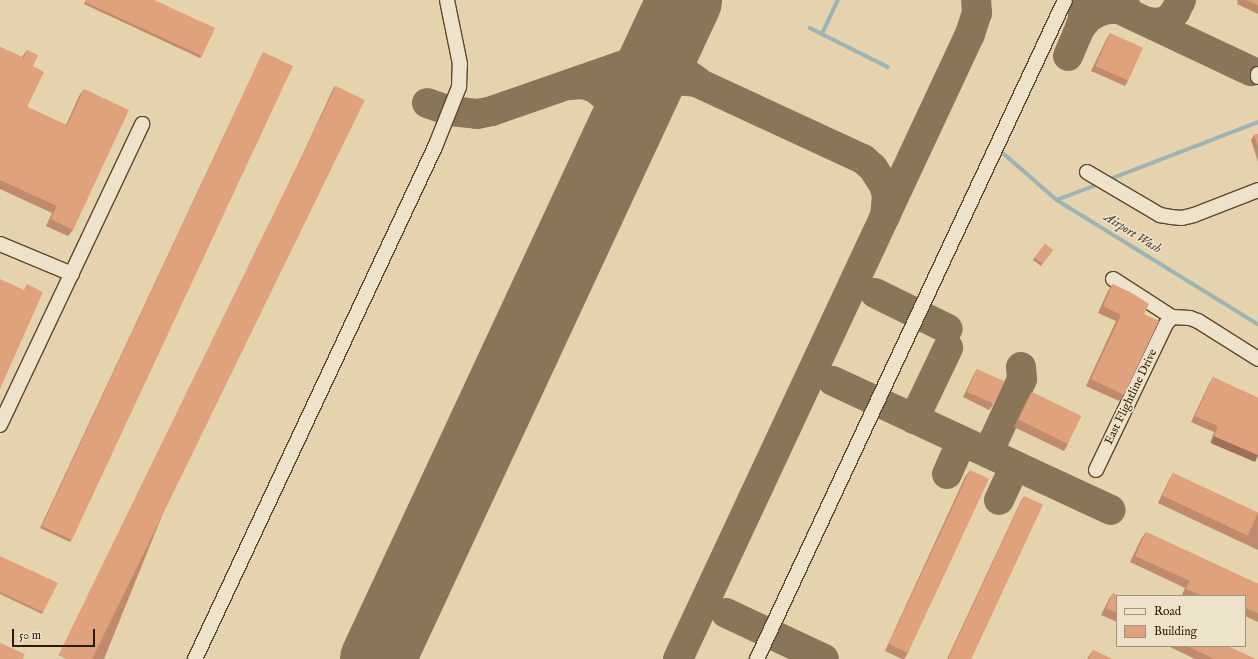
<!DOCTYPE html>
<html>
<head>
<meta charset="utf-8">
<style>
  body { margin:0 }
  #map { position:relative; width:1258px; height:659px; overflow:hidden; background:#e4d3ad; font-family:"IM FELL English",serif }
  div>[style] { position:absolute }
  .stream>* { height:3.5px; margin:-1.75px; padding:0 1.75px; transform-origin:1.75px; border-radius:1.75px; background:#9bb5b6 }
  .taxiway>* { height:30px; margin:-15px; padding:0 15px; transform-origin:15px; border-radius:15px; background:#897658 }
  .runway>* { height:75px; margin:-37.5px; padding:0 37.5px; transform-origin:37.5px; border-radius:37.5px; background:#897658 }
  .roads { filter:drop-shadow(1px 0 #5c482e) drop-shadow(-1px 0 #5c482e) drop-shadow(0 1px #5c482e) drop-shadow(0 -1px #5c482e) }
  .minor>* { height:14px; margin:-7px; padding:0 7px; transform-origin:7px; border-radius:7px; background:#ede2ca }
  .wall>* { inset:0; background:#c18a6c; transform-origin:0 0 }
  .shaded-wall>* { inset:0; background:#9d7158; transform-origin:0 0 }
  .building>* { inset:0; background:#e0a17d; transform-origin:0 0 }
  span { translate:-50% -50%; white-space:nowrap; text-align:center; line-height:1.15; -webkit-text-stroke:3.5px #ede2ca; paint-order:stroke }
  .street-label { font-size:12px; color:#2e1904 }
  .water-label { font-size:13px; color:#4f4839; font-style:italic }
  .legend { position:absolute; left:1116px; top:595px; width:130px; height:52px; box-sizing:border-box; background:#ede2ca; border:1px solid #a1927b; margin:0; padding:5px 7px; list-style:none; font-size:12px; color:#2e1904 }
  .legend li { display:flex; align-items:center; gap:8px; height:20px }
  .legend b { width:20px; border:1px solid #a1927b }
  .scale { position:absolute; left:12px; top:629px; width:83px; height:18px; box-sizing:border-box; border:2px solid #2e1904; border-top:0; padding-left:5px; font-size:12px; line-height:14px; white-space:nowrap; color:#2e1904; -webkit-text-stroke:3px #ede2ca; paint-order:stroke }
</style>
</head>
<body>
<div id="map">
  <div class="stream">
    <i style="left:810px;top:28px;width:87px;rotate:26.6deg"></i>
    <i style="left:822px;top:34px;width:38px;rotate:-65deg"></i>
    <i style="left:1002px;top:152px;width:73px;rotate:41.1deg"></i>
    <i style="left:1057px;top:200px;width:236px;rotate:31.7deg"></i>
    <i style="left:1108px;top:180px;width:161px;rotate:-21.1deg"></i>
    <i style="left:1057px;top:200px;width:45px;rotate:-20.9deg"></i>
  </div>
  <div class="taxiway">
    <i style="left:1100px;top:0;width:167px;rotate:25.2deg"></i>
    <i style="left:1148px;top:22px;width:10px;rotate:6deg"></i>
    <i style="left:1158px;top:23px;width:10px;rotate:-17deg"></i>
    <i style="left:1168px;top:20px;width:11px;rotate:-49deg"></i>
    <i style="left:1175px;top:12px;width:13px;rotate:-63deg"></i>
    <i style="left:673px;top:24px;width:28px;rotate:86deg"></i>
    <i style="left:675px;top:52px;width:13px;rotate:67deg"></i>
    <i style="left:680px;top:64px;width:12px;rotate:55deg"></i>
    <i style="left:687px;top:74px;width:12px;rotate:35deg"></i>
    <i style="left:1080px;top:28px;width:13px;rotate:-51deg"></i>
    <i style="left:1088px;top:18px;width:12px;rotate:-31deg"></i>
    <i style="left:1098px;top:12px;width:10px;rotate:-17deg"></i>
    <i style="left:1108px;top:9px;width:19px"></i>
    <i style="left:1068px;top:56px;width:30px;rotate:-67deg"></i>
    <i style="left:1080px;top:28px;width:14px;rotate:-73deg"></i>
    <i style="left:1084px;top:15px;width:6px;rotate:-108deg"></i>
    <i style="left:569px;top:85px;width:14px;rotate:-4deg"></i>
    <i style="left:583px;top:84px;width:13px;rotate:18deg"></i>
    <i style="left:595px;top:88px;width:14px;rotate:39deg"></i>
    <i style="left:606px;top:97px;width:13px;rotate:51deg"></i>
    <i style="left:614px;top:107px;width:14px;rotate:69deg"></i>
    <i style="left:619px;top:120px;width:23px;rotate:95deg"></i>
    <i style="left:427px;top:103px;width:24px;rotate:19deg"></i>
    <i style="left:450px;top:111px;width:27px;rotate:6deg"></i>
    <i style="left:477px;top:114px;width:15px;rotate:-11deg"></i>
    <i style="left:492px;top:111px;width:146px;rotate:-19.2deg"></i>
    <i style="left:630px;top:63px;width:25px"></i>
    <i style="left:655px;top:63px;width:229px;rotate:24.8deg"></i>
    <i style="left:863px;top:159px;width:13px;rotate:42deg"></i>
    <i style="left:873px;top:168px;width:20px;rotate:57deg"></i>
    <i style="left:884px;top:185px;width:10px;rotate:73deg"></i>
    <i style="left:887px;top:195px;width:21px;rotate:95deg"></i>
    <i style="left:635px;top:106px;width:26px;rotate:-43deg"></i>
    <i style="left:654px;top:88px;width:10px;rotate:-24deg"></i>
    <i style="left:663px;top:84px;width:12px;rotate:-20deg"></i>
    <i style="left:674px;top:80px;width:22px;rotate:5deg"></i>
    <i style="left:875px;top:293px;width:81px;rotate:26.3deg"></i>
    <i style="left:833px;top:381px;width:306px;rotate:24.9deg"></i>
    <i style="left:914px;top:419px;width:79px;rotate:-64.4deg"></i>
    <i style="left:988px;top:453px;width:81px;rotate:-65.3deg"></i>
    <i style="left:1022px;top:379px;width:12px;rotate:-95deg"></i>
    <i style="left:947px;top:474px;width:36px;rotate:-66deg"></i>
    <i style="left:999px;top:500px;width:38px;rotate:-65deg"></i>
    <i style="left:726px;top:613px;width:108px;rotate:25.1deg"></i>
    <i style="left:678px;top:659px;width:690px;rotate:-64.96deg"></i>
    <i style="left:970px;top:34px;width:22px;rotate:-72deg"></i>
    <i style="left:977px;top:13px;width:13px;rotate:-94deg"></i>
  </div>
  <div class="runway">
    <i style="left:377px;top:659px;width:727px;rotate:-65.02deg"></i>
  </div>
  <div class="roads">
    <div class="minor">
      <i style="left:1258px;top:74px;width:3px;rotate:90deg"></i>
      <i style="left:1087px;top:172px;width:85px;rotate:30.5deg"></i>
      <i style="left:1160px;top:215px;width:11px;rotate:10deg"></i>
      <i style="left:1171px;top:217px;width:11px;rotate:5deg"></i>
      <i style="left:1182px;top:218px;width:12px;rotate:-14deg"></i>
      <i style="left:1194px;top:215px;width:69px;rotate:-21.3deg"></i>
      <i style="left:0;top:244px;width:78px;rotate:22.6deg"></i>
      <i style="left:1113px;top:279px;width:70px;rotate:32.8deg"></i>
      <i style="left:0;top:425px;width:333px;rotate:-64.7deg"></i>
      <i style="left:1096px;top:470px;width:162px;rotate:-64.4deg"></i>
      <i style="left:1166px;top:324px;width:9px;rotate:-49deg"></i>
      <i style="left:1172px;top:317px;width:18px;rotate:3deg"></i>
      <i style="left:1190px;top:318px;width:9px;rotate:21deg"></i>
      <i style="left:1198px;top:321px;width:71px;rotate:32.3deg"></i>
      <i style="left:195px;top:659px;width:565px;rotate:-64.89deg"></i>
      <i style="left:435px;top:147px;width:65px;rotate:-68.2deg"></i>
      <i style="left:459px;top:87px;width:23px;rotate:-88deg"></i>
      <i style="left:460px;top:64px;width:65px;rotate:-101.5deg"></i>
      <i style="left:757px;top:659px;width:727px;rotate:-64.95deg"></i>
    </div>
  </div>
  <div class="wall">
    <i style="clip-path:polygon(86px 0,154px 0,202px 56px,200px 58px,84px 4px)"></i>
    <i style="clip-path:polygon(1236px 0,1258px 0,1258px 14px,1237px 4px,1238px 1px)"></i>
    <i style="clip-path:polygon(1110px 33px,1128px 81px,1125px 86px,1091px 71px,1107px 38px)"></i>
    <i style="clip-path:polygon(0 47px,22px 57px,27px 50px,33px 66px,27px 107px,66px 125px,79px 96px,84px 89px,73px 230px,68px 236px,46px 226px,52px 213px,0 189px)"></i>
    <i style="clip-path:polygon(263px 52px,71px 540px,70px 542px,40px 528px)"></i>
    <i style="clip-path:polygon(336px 86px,104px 659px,67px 659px,334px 87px)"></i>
    <i style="clip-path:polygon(1258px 134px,1258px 162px,1251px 140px,1254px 135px)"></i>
    <i style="left:1045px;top:244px;width:10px;height:20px;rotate:37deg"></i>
    <i style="clip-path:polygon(1113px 284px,1144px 314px,1124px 395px,1119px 401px,1086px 386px,1116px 321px,1098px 313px,1108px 291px)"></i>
    <i style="clip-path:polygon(977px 369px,993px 405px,989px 410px,963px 397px,974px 374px)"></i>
    <i style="clip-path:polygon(1213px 377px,1258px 398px,1210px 443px,1214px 432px,1191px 422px,1209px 384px)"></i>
    <i style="clip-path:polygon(1032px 392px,1068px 444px,1064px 451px,1014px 427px,1027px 399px)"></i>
    <i style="clip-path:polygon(970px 470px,908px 653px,904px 659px,902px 659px,885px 651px,965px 477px)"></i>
    <i style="clip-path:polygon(1173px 473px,1258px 513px,1258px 550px,1158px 503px,1169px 480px)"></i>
    <i style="clip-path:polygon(1024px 496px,971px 659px,947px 659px,1020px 503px)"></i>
    <i style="clip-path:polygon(1146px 532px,1258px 584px,1258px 622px,1245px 616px,1245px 596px,1183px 596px,1182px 595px,1185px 588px,1130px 562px,1141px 539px)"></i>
    <i style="clip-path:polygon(0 556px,43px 612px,42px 614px,0 594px)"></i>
    <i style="clip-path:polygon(1113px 593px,1117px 596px,1117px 622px,1101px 615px,1109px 599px)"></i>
    <i style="clip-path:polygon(1168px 646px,1227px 646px,1255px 659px,1195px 659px)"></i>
    <i style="clip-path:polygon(1093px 650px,1112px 659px,1087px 659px)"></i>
  </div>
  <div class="shaded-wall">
    <i style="left:1214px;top:436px;width:48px;height:8px;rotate:23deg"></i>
  </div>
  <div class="building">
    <i style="clip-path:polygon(86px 0,154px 0,215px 28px,202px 56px,85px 2px)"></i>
    <i style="clip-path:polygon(1246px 0,1258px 0,1258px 5px)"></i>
    <i style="left:1110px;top:33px;width:36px;height:36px;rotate:24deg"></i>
    <i style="clip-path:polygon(0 47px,24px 58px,27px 50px,38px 55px,33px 66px,44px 72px,27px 107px,67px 126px,84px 89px,129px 110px,73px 230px,51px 219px,57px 206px,0 180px)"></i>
    <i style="left:263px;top:52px;width:33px;height:523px;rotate:25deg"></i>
    <i style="left:336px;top:86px;width:32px;height:633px;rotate:26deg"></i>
    <i style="clip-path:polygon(1258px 134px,1258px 146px,1254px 135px)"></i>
    <i style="left:1045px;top:244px;width:10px;height:17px;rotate:37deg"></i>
    <i style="clip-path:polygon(0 279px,24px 290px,27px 284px,43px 292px,0 389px)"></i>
    <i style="clip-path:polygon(1113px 284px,1132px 293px,1149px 304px,1144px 314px,1159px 321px,1124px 395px,1091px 379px,1121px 315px,1103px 306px)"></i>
    <i style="left:977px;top:369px;width:30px;height:25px;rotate:24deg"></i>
    <i style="clip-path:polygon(1213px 377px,1258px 398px,1258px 455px,1214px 436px,1218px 426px,1195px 416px)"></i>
    <i style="left:1032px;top:392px;width:55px;height:31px;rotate:26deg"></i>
    <i style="left:970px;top:470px;width:21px;height:192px;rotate:25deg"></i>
    <i style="left:1173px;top:473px;width:94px;height:25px;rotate:25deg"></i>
    <i style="left:1024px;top:496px;width:21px;height:179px;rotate:25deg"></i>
    <i style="clip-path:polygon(1146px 532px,1258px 584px,1258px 613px,1245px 608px,1245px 596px,1203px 596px,1186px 589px,1190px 581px,1135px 556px)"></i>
    <i style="clip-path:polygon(0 556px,58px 583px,43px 612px,0 592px)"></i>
    <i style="clip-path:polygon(1113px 593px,1120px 596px,1117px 596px,1117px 613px,1106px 608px)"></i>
    <i style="clip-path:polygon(0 643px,25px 654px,22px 659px,0 659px)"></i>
    <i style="clip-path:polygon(1187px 646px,1227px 646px,1255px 659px,1214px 659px)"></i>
    <i style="clip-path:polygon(1093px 650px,1112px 659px,1089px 659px)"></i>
  </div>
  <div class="street-label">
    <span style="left:1131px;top:397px;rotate:-64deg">East Flightline Drive</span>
  </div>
  <div class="water-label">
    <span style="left:1132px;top:234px;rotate:32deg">Airport Wash</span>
  </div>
  <ul class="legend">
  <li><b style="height:5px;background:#ede2ca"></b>Road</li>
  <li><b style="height:11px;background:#e0a17d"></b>Building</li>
  </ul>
  <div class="scale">50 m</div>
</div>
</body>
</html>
